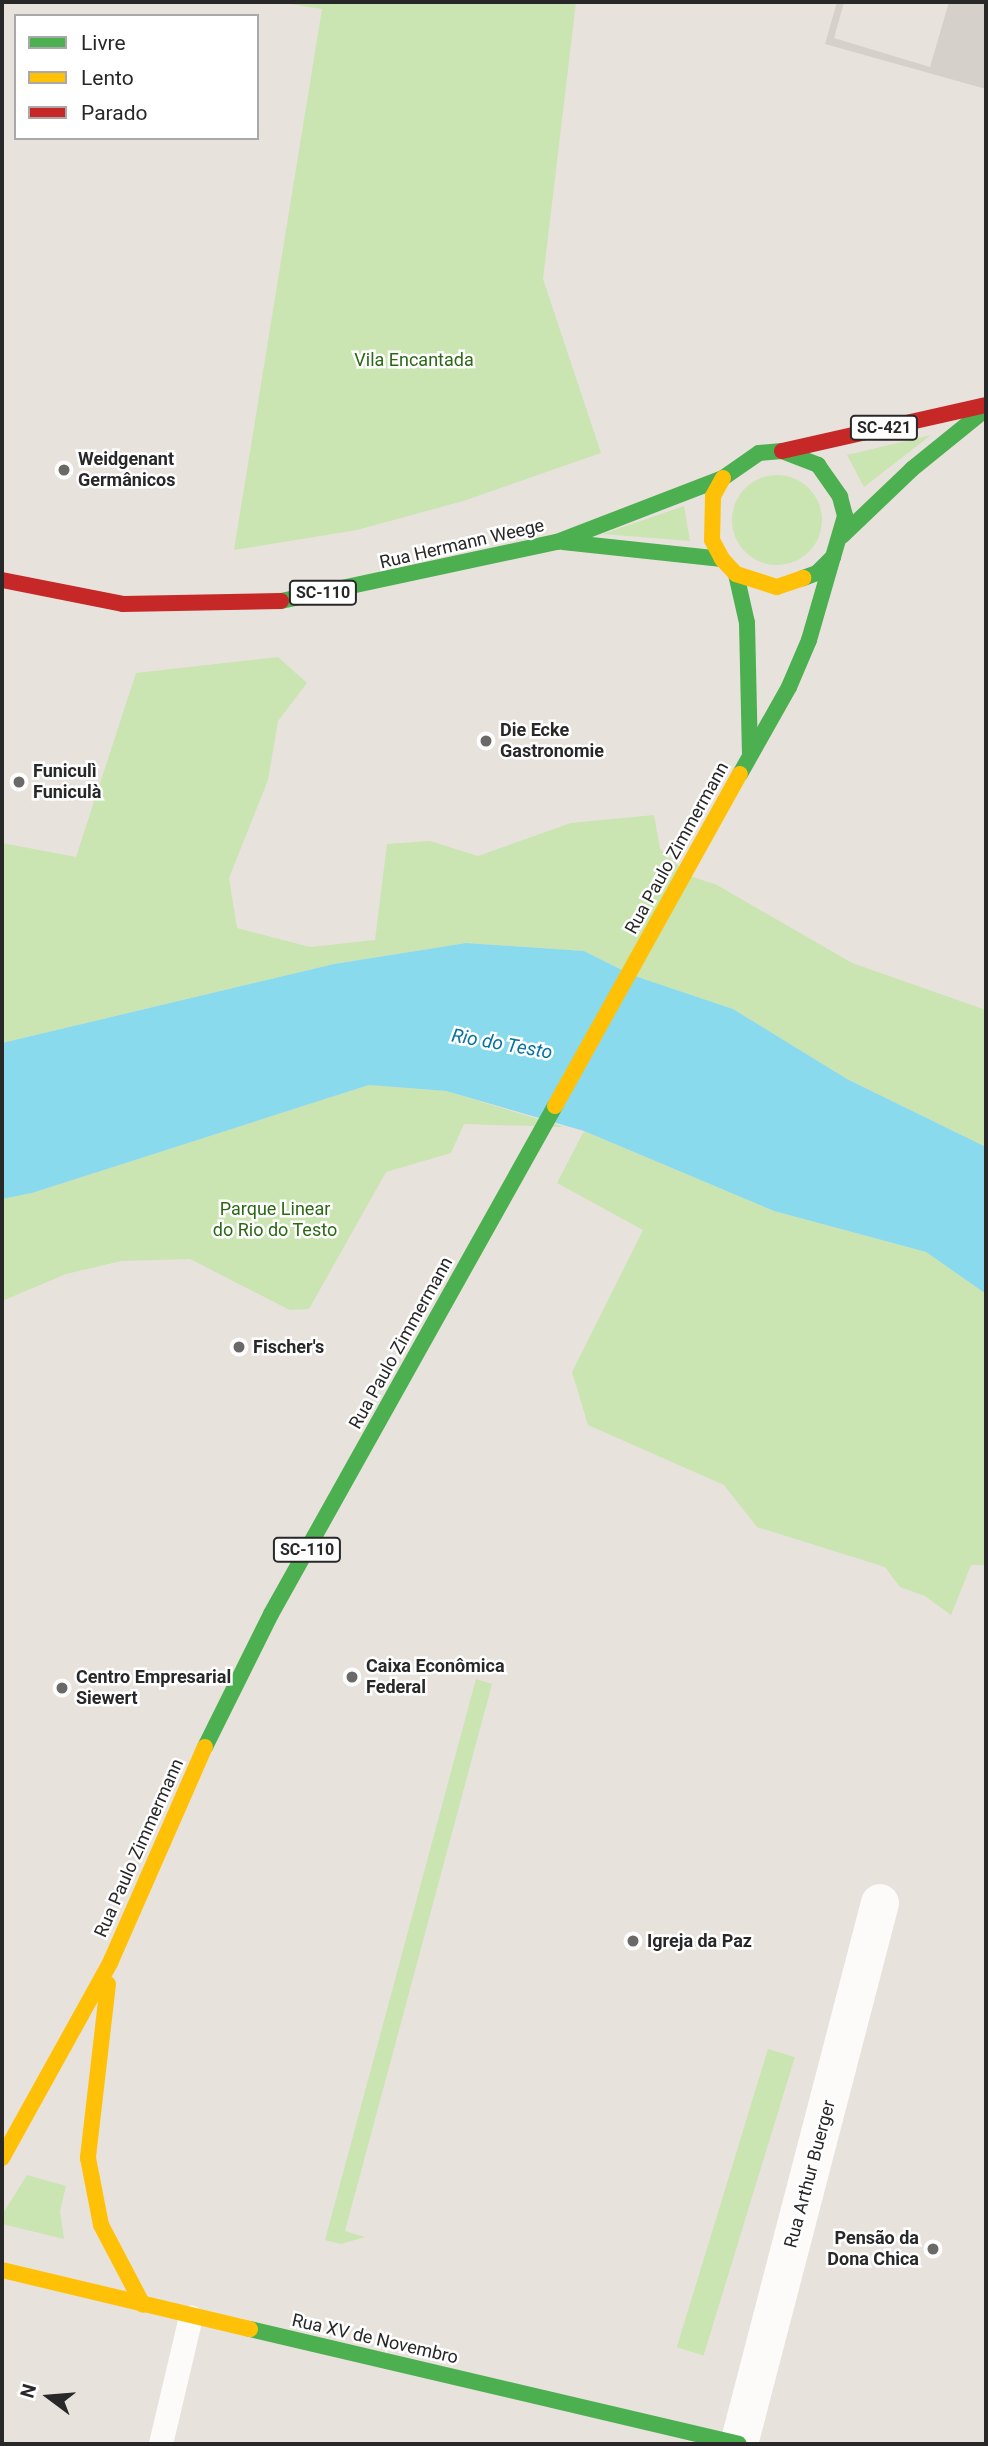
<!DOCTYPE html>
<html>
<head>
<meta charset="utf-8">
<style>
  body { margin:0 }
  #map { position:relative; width:988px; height:2446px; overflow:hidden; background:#e8e2dc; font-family:Roboto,sans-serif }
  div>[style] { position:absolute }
  .green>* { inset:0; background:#cae4b2; transform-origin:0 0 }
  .round { border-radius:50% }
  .plaza>* { inset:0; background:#d6d0cb }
  .water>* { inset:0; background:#8adaee }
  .lane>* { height:24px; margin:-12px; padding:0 12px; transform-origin:12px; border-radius:12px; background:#fcfbfa }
  .street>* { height:38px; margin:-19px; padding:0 19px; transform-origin:19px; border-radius:19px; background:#fcfbfa }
  .fast>* { height:16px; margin:-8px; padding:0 8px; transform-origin:8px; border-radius:8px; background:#4caf50 }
  .slow>* { height:16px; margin:-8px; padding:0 8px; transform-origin:8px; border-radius:8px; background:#ffc107 }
  .jam>* { height:16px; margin:-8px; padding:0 8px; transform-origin:8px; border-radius:8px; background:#c62828 }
  .dots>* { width:19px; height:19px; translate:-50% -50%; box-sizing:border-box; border:4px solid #fff; border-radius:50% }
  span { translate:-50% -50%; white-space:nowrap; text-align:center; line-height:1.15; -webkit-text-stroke:5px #fff; paint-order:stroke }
  .shield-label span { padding:2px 5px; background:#fff; border:2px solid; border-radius:5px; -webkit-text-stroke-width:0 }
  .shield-label { font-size:16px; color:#282828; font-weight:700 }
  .park-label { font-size:18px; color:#2b6814 }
  .poi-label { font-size:18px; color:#282828; font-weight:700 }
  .left { translate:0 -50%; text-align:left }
  .right { translate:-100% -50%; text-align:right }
  .street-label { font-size:18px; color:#282828 }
  .water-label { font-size:19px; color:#05739f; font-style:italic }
  .frame { position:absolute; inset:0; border:4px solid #282828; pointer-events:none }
  .legend { position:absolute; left:14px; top:14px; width:245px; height:126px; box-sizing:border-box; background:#fff; border:2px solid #a9a9a9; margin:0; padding:9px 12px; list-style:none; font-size:21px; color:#282828 }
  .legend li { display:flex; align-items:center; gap:14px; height:35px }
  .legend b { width:35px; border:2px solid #a9a9a9 }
  .north { position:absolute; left:14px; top:2362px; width:70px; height:70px; -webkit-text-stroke:5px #fff; paint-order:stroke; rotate:286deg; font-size:19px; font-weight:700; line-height:28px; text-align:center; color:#282828 }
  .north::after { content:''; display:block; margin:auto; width:24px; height:32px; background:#282828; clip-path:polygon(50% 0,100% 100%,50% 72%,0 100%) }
</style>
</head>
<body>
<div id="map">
  <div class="green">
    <i style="clip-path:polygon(279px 2px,576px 2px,543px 279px,601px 453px,463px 501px,357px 530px,234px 550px,322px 9px)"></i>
    <i style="clip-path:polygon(931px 435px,864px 487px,847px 455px)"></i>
    <i class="round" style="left:732px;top:475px;width:90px;height:90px"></i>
    <i style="clip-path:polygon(684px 506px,690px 541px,603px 534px)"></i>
    <i style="clip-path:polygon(278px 657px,307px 683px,278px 721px,268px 780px,229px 878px,237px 928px,310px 947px,375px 940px,387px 844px,430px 841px,478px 856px,571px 823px,654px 815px,660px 849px,690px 876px,717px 885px,852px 963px,986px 1010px,986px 1147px,847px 1079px,733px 1009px,632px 975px,584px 951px,466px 943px,334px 964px,2px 1043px,2px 843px,76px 857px,136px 673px)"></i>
    <i style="clip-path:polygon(369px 1085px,446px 1091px,564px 1127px,464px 1124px,451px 1153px,386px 1172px,309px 1309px,290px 1310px,190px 1259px,121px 1261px,66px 1274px,2px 1301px,2px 1199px,32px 1193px)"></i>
    <i style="clip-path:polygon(584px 1131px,774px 1211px,926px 1252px,986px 1294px,986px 1565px,971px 1565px,951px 1615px,925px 1596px,900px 1587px,885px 1567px,757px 1527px,724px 1485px,588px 1425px,572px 1372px,643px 1230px,557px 1183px)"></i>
    <i style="clip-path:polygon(476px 1679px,492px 1684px,345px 2231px,365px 2237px,341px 2244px,325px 2240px)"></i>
    <i style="left:768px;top:2049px;width:28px;height:312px;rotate:17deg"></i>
    <i style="clip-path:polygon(27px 2175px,66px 2186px,60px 2211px,64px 2239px,2px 2224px,2px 2215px)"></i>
  </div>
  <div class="plaza">
    <i style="clip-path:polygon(837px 2px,844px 2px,834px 38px,930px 67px,949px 2px,986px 2px,986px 89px,825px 44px)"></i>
  </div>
  <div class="water">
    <i style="clip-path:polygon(466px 943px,584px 951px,632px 975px,733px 1009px,847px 1079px,986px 1147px,986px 1294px,926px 1252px,774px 1211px,584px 1131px,446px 1091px,369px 1085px,32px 1193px,2px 1199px,2px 1043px,334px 964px)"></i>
  </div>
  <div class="lane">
    <i style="left:161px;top:2444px;width:130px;rotate:-76.7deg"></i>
  </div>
  <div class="street">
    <i style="left:739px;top:2444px;width:559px;rotate:-75.39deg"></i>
  </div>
  <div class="fast">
    <i style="left:842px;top:536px;width:97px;rotate:-43.7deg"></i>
    <i style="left:912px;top:469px;width:95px;rotate:-39deg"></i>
    <i style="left:563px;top:542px;width:160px;rotate:6.1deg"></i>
    <i style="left:736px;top:574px;width:50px;rotate:77.3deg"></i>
    <i style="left:747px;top:623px;width:129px;rotate:88.7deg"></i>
    <i style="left:281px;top:601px;width:282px;rotate:-12.1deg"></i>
    <i style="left:557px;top:542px;width:178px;rotate:-21.1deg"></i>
    <i style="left:723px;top:478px;width:44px;rotate:-34.8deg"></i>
    <i style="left:759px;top:453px;width:23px;rotate:-5deg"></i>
    <i style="left:782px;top:451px;width:39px;rotate:21deg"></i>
    <i style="left:818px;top:465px;width:39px;rotate:55deg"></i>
    <i style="left:840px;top:497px;width:20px;rotate:75deg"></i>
    <i style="left:845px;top:516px;width:43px;rotate:106.3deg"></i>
    <i style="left:833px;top:557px;width:23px;rotate:135deg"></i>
    <i style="left:817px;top:573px;width:15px;rotate:160deg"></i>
    <i style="left:740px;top:774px;width:100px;rotate:-60.6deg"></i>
    <i style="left:789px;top:687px;width:51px;rotate:-66.9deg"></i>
    <i style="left:809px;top:640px;width:86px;rotate:-73.9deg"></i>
    <i style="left:205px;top:1747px;width:148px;rotate:-63.6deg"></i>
    <i style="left:271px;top:1614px;width:582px;rotate:-60.79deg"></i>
    <i style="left:250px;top:2329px;width:502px;rotate:13.23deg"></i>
  </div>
  <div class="slow">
    <i style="left:723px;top:478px;width:21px;rotate:119deg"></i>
    <i style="left:713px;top:496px;width:44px;rotate:91.3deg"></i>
    <i style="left:712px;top:540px;width:21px;rotate:62deg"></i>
    <i style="left:722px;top:559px;width:21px;rotate:47deg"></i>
    <i style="left:736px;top:574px;width:43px;rotate:17.6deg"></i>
    <i style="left:777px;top:587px;width:28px;rotate:-19deg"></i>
    <i style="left:555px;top:1106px;width:380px;rotate:-60.9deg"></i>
    <i style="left:108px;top:1984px;width:175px;rotate:96.6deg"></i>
    <i style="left:88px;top:2158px;width:68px;rotate:79deg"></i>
    <i style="left:101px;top:2225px;width:90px;rotate:62.3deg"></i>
    <i style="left:2px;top:2158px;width:223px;rotate:-61deg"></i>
    <i style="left:110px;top:1963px;width:236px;rotate:-66.3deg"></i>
    <i style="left:2px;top:2270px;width:255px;rotate:13.4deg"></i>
  </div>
  <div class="jam">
    <i style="left:782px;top:451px;width:209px;rotate:-12.7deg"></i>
    <i style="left:2px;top:580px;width:123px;rotate:11.2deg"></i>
    <i style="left:123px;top:604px;width:158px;rotate:-1.1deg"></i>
  </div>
  <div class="dots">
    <i style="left:64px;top:470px;background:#6b6967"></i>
    <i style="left:486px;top:741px;background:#6b6967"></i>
    <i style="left:19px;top:782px;background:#6b6967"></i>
    <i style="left:239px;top:1347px;background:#6b6967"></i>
    <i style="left:352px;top:1677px;background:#6b6967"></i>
    <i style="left:62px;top:1688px;background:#6b6967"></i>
    <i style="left:633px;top:1941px;background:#6b6967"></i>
    <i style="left:933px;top:2249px;background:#6b6967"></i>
  </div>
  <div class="shield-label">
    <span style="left:884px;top:428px">SC-421</span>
    <span style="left:323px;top:593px">SC-110</span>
    <span style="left:307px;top:1550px">SC-110</span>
  </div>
  <div class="park-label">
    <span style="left:414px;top:360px">Vila Encantada</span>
    <span style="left:275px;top:1220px">Parque Linear<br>do Rio do Testo</span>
  </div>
  <div class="poi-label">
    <span class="left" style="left:78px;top:470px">Weidgenant<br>Germânicos</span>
    <span class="left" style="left:500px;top:741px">Die Ecke<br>Gastronomie</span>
    <span class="left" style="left:33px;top:782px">Funiculì<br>Funiculà</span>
    <span class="left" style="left:253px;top:1347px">Fischer's</span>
    <span class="left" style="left:366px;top:1677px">Caixa Econômica<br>Federal</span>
    <span class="left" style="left:76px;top:1688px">Centro Empresarial<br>Siewert</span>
    <span class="left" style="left:647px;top:1941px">Igreja da Paz</span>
    <span class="right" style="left:919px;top:2249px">Pensão da<br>Dona Chica</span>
  </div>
  <div class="street-label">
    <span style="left:462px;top:544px;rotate:-13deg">Rua Hermann Weege</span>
    <span style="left:677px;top:848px;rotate:-61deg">Rua Paulo Zimmermann</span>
    <span style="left:401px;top:1343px;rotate:-61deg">Rua Paulo Zimmermann</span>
    <span style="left:139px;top:1848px;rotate:-66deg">Rua Paulo Zimmermann</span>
    <span style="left:810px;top:2174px;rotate:-75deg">Rua Arthur Buerger</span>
    <span style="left:375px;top:2339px;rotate:13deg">Rua XV de Novembro</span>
  </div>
  <div class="water-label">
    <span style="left:502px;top:1044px;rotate:10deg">Rio do Testo</span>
  </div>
  <div class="frame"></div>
  <ul class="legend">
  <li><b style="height:9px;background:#4caf50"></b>Livre</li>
  <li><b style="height:9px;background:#ffc107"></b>Lento</li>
  <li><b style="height:9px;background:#c62828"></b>Parado</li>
  </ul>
  <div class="north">N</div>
</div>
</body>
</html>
